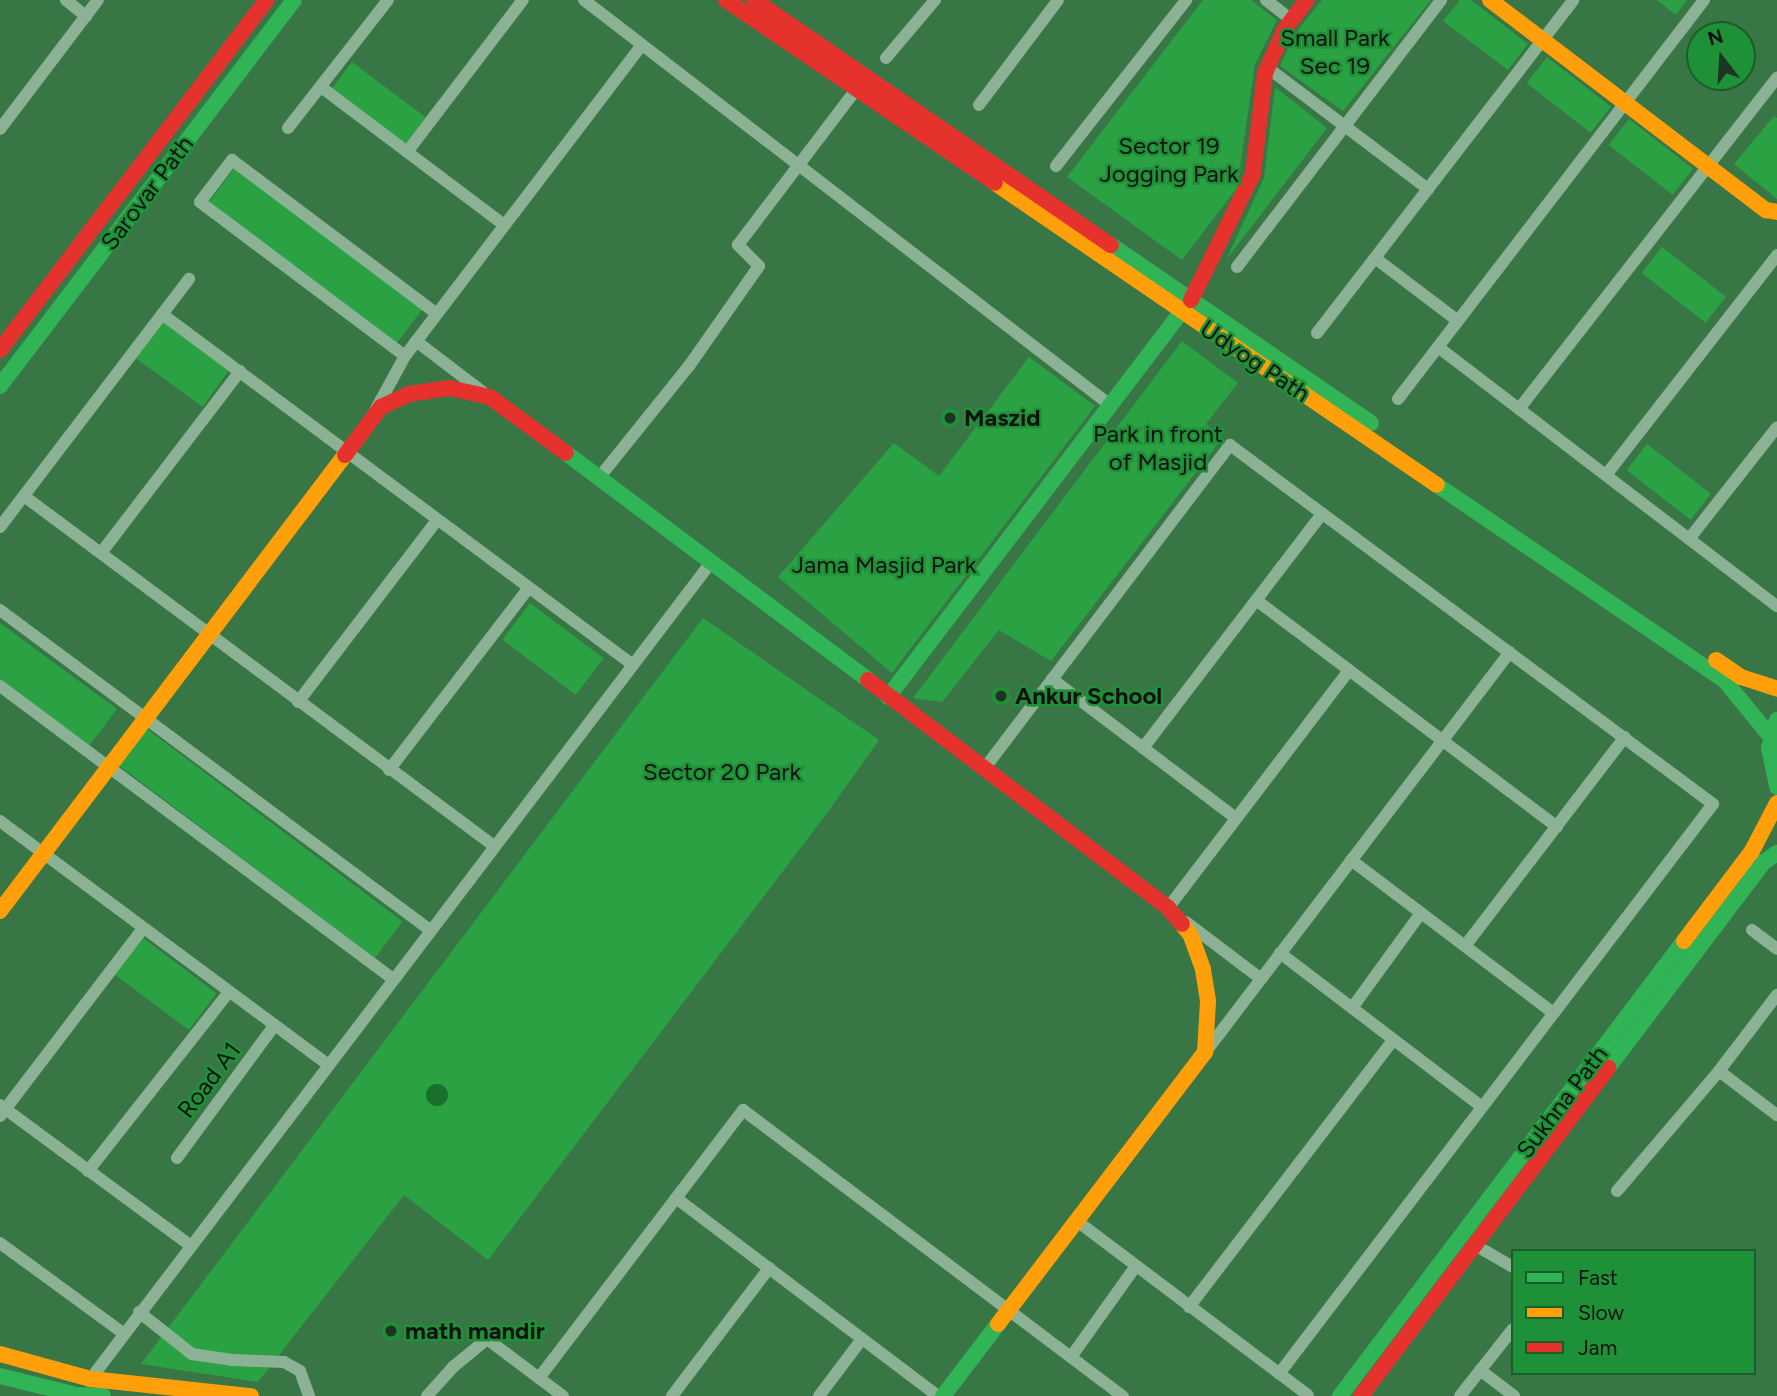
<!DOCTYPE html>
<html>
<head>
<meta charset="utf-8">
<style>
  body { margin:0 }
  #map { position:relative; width:1777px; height:1396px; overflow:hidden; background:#387646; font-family:Figtree,sans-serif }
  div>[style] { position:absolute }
  .green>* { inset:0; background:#2aa243; transform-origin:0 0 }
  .water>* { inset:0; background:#18702c }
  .round { border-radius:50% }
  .street>* { height:12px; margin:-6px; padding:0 6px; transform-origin:6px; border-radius:6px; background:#8cb296 }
  .fast>* { height:16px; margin:-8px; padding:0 8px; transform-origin:8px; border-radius:8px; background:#30b455 }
  .slow>* { height:16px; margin:-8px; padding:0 8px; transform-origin:8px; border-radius:8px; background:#ff9f0a }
  .jam>* { height:16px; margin:-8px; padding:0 8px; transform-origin:8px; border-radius:8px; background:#e5322d }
  .dots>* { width:19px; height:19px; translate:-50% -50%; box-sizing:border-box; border:4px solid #1e9037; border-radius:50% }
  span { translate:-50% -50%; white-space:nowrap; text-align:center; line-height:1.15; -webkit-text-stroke:5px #1e9037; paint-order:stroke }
  .park-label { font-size:24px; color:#111 }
  .street-label { font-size:24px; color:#111 }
  .poi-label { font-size:24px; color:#111; font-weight:700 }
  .left { translate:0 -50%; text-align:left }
  .legend { position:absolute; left:1511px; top:1249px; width:245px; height:126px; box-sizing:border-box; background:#1e9037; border:2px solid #195d28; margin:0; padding:9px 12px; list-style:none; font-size:21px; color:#111 }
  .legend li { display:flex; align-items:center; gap:14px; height:35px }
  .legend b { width:35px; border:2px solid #195d28 }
  .north { position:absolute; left:1686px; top:21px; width:70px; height:70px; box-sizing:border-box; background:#1e9037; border:2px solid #195d28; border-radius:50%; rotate:343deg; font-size:19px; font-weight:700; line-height:28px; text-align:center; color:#111 }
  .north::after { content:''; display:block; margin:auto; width:24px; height:32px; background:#1f3424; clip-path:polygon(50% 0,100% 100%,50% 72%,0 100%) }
</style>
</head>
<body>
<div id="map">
  <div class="green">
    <i style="clip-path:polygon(1203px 0,1251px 0,1277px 20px,1255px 64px,1237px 188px,1182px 260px,1067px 177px)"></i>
    <i style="clip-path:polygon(1322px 0,1431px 0,1343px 111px,1280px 66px,1294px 35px)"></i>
    <i style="clip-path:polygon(1460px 0,1471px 0,1528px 44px,1508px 70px,1443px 21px)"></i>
    <i style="clip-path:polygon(1657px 0,1687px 0,1676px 15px)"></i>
    <i style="left:1547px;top:57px;width:81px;height:33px;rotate:38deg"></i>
    <i style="left:352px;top:62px;width:92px;height:36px;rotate:37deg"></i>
    <i style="clip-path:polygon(1275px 87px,1327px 128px,1226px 260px,1264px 178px)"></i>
    <i style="clip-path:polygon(1774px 116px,1777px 118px,1777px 199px,1734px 164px)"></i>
    <i style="left:1629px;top:119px;width:81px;height:33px;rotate:38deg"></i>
    <i style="left:236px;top:166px;width:235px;height:46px;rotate:37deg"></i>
    <i style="left:1662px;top:247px;width:81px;height:33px;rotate:38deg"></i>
    <i style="left:156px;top:316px;width:91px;height:46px;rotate:36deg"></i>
    <i style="clip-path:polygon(1182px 341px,1238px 383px,1206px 424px,1223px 437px,1051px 661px,999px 630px,942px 702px,913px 698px)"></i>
    <i style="clip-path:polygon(1029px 357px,1095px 406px,892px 673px,778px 577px,894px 443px,939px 476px)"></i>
    <i style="left:1647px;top:444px;width:81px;height:33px;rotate:38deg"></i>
    <i style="left:530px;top:603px;width:92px;height:46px;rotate:37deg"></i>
    <i style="clip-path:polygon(703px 618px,879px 740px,827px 813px,488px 1260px,404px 1195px,258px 1382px,141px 1364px)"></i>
    <i style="clip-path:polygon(0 623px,117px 709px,89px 746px,0 680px)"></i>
    <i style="left:143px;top:726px;width:325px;height:46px;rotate:37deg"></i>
    <i style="left:143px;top:938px;width:92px;height:46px;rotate:37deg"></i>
  </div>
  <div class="water">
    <i class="round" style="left:426px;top:1084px;width:22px;height:22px"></i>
  </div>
  <div class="street">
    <i style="left:66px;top:0;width:26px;rotate:39deg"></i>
    <i style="left:584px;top:0;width:664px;rotate:37.59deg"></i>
    <i style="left:1266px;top:0;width:33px;rotate:38deg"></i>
    <i style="left:886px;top:58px;width:76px;rotate:-49.8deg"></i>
    <i style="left:1268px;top:68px;width:201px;rotate:37.1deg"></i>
    <i style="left:321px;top:87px;width:229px;rotate:37deg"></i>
    <i style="left:979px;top:105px;width:131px;rotate:-53deg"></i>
    <i style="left:288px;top:128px;width:162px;rotate:-52deg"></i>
    <i style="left:0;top:129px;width:162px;rotate:-52.8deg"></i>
    <i style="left:407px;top:152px;width:191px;rotate:-52.7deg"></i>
    <i style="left:1056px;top:166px;width:211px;rotate:-51.9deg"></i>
    <i style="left:1375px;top:258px;width:104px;rotate:37.2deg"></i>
    <i style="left:1237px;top:267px;width:336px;rotate:-52.6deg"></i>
    <i style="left:162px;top:314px;width:587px;rotate:36.69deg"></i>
    <i style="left:1317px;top:333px;width:420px;rotate:-52.4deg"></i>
    <i style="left:416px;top:341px;width:84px;rotate:37.3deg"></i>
    <i style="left:1438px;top:347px;width:427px;rotate:37.4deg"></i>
    <i style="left:405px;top:356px;width:256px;rotate:-143.1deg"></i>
    <i style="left:200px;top:202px;width:53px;rotate:-52.7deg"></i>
    <i style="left:232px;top:160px;width:256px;rotate:36.9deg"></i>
    <i style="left:1398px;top:399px;width:503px;rotate:-52.51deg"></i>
    <i style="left:376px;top:409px;width:60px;rotate:-61.3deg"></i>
    <i style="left:405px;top:356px;width:391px;rotate:-52.7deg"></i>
    <i style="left:1519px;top:409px;width:420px;rotate:-52.1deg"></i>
    <i style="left:1606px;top:475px;width:279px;rotate:-52.1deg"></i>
    <i style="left:598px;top:479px;width:145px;rotate:-51.2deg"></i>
    <i style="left:689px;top:366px;width:122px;rotate:-55deg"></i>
    <i style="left:759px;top:266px;width:30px;rotate:-135deg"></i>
    <i style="left:738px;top:245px;width:197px;rotate:-52.8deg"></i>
    <i style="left:24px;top:496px;width:586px;rotate:36.67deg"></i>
    <i style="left:0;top:527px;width:312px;rotate:-52.7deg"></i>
    <i style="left:1689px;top:539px;width:142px;rotate:-51.8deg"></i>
    <i style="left:101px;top:553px;width:229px;rotate:-52.6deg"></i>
    <i style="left:1256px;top:600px;width:377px;rotate:37deg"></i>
    <i style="left:0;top:610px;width:536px;rotate:36.66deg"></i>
    <i style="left:1052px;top:679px;width:231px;rotate:37.1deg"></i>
    <i style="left:0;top:686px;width:490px;rotate:36.7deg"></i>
    <i style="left:298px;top:702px;width:229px;rotate:-52.6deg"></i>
    <i style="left:1143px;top:748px;width:295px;rotate:-52.6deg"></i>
    <i style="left:984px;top:769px;width:407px;rotate:-52.8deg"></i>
    <i style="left:1230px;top:445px;width:602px;rotate:36.62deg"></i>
    <i style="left:1713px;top:804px;width:716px;rotate:127.29deg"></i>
    <i style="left:389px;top:770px;width:228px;rotate:-52.5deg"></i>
    <i style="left:0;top:821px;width:409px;rotate:36.6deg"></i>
    <i style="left:1351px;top:860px;width:253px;rotate:37.1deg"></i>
    <i style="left:1172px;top:911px;width:5px;rotate:-143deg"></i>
    <i style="left:1168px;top:908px;width:299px;rotate:-52.7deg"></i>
    <i style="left:1186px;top:922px;width:94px;rotate:37.2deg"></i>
    <i style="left:1752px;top:930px;width:31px;rotate:37deg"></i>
    <i style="left:1465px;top:946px;width:263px;rotate:-52.6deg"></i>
    <i style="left:1280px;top:953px;width:254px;rotate:37.3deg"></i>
    <i style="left:1352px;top:1008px;width:117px;rotate:-54deg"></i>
    <i style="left:1207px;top:1050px;width:500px;rotate:-52.72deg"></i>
    <i style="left:1719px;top:1071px;width:73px;rotate:37.2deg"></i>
    <i style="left:0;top:1105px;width:236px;rotate:36.4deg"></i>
    <i style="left:0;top:1116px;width:236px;rotate:-52.7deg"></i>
    <i style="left:177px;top:1158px;width:164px;rotate:-53.7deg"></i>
    <i style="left:88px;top:1171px;width:226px;rotate:-51.8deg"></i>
    <i style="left:1617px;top:1191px;width:157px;rotate:-49.6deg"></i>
    <i style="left:1719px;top:1071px;width:96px;rotate:-52.7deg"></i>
    <i style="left:676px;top:1198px;width:328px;rotate:37.1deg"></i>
    <i style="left:1077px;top:1221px;width:289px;rotate:37deg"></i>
    <i style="left:0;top:1243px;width:152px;rotate:36.2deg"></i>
    <i style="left:1475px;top:1245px;width:44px;rotate:30.1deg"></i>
    <i style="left:1189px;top:1307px;width:336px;rotate:-52.6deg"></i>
    <i style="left:139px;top:1312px;width:68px;rotate:38.4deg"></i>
    <i style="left:192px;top:1354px;width:40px;rotate:8.5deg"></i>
    <i style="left:232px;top:1360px;width:52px;rotate:2.2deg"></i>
    <i style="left:284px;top:1362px;width:18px;rotate:29deg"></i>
    <i style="left:300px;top:1371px;width:27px;rotate:70deg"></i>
    <i style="left:1071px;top:1357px;width:112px;rotate:-54.5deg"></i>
    <i style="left:1480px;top:1370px;width:43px;rotate:37.4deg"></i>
    <i style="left:539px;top:1378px;width:337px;rotate:-52.7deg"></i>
    <i style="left:743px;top:1110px;width:476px;rotate:37deg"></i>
    <i style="left:89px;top:1381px;width:1030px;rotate:-52.77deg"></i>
    <i style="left:427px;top:1396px;width:39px;rotate:-48deg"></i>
    <i style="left:453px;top:1367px;width:44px;rotate:-39.5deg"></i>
    <i style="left:487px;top:1339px;width:95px;rotate:36.9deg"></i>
    <i style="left:672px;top:1396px;width:161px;rotate:-52.8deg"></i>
    <i style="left:819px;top:1396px;width:71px;rotate:-53deg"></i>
    <i style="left:1460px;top:1396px;width:85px;rotate:-51.7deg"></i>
  </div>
  <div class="fast">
    <i style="left:1111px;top:245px;width:315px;rotate:34.4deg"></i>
    <i style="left:0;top:386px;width:485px;rotate:-52.7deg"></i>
    <i style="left:566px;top:453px;width:378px;rotate:36.9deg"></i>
    <i style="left:1437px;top:485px;width:348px;rotate:34.2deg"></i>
    <i style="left:1725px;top:681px;width:72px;rotate:50.6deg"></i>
    <i style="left:888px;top:697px;width:485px;rotate:-52.7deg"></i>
    <i style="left:1777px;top:720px;width:29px;rotate:106deg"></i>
    <i style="left:1769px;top:748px;width:40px;rotate:78deg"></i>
    <i style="left:1608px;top:1068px;width:258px;rotate:-52.9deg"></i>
    <i style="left:1764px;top:862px;width:16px;rotate:-35deg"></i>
    <i style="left:0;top:1376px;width:79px;rotate:13.9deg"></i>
    <i style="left:77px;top:1395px;width:26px;rotate:2deg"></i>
    <i style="left:943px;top:1396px;width:91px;rotate:-52.6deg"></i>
    <i style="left:1340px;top:1396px;width:570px;rotate:-52.91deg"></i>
  </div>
  <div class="slow">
    <i style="left:1490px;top:0;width:347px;rotate:37.3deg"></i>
    <i style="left:1766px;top:210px;width:11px;rotate:10deg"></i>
    <i style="left:995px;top:183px;width:535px;rotate:34.34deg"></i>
    <i style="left:1716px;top:660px;width:30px;rotate:34deg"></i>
    <i style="left:1741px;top:677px;width:38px;rotate:18deg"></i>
    <i style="left:0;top:911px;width:572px;rotate:-52.89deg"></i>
    <i style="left:1684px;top:941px;width:113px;rotate:-52.9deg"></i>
    <i style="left:1752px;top:851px;width:54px;rotate:-62.5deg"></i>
    <i style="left:998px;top:1324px;width:342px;rotate:-52.7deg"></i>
    <i style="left:1205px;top:1052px;width:51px;rotate:-86.6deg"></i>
    <i style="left:1208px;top:1001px;width:32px;rotate:-99deg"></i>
    <i style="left:1203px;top:969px;width:37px;rotate:-110deg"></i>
    <i style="left:1190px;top:934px;width:13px;rotate:-129deg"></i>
    <i style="left:0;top:1354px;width:94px;rotate:15.4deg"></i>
    <i style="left:91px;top:1379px;width:161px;rotate:6.1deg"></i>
  </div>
  <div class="jam">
    <i style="left:726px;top:0;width:325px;rotate:34.2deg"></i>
    <i style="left:754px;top:0;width:433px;rotate:34.5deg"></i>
    <i style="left:1191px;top:300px;width:140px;rotate:-63.8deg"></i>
    <i style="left:1253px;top:174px;width:102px;rotate:-83.2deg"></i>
    <i style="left:1265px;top:73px;width:48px;rotate:-65.6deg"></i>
    <i style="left:1285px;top:29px;width:36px;rotate:-53deg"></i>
    <i style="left:0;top:350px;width:440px;rotate:-52.7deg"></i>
    <i style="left:345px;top:455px;width:60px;rotate:-53.1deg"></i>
    <i style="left:381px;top:407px;width:31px;rotate:-25deg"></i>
    <i style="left:409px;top:394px;width:40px;rotate:-8.5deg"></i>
    <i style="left:449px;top:388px;width:42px;rotate:12.4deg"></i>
    <i style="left:490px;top:397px;width:94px;rotate:36.4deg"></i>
    <i style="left:868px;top:680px;width:377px;rotate:37.2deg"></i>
    <i style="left:1168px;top:908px;width:21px;rotate:49deg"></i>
    <i style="left:1361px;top:1396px;width:411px;rotate:-53deg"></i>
  </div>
  <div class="dots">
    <i style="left:950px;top:418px;background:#1f3424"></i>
    <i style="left:1001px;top:696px;background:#1f3424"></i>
    <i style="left:391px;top:1331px;background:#1f3424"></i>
  </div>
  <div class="park-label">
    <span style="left:1335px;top:52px">Small Park<br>Sec 19</span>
    <span style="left:1169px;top:160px">Sector 19<br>Jogging Park</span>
    <span style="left:1158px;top:448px">Park in front<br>of Masjid</span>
    <span style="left:884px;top:565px">Jama Masjid Park</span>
    <span style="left:722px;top:772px">Sector 20 Park</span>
  </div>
  <div class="street-label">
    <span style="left:147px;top:193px;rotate:-53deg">Sarovar Path</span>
    <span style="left:1255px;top:361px;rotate:34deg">Udyog Path</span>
    <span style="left:209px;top:1080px;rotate:-53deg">Road A1</span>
    <span style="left:1562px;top:1102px;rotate:-53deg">Sukhna Path</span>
  </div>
  <div class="poi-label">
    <span class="left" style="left:964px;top:418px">Maszid</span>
    <span class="left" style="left:1015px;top:696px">Ankur School</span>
    <span class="left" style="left:405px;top:1331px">math mandir</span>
  </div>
  <ul class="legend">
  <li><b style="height:9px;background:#30b455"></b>Fast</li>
  <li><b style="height:9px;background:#ff9f0a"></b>Slow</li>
  <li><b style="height:9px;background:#e5322d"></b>Jam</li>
  </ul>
  <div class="north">N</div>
</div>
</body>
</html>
